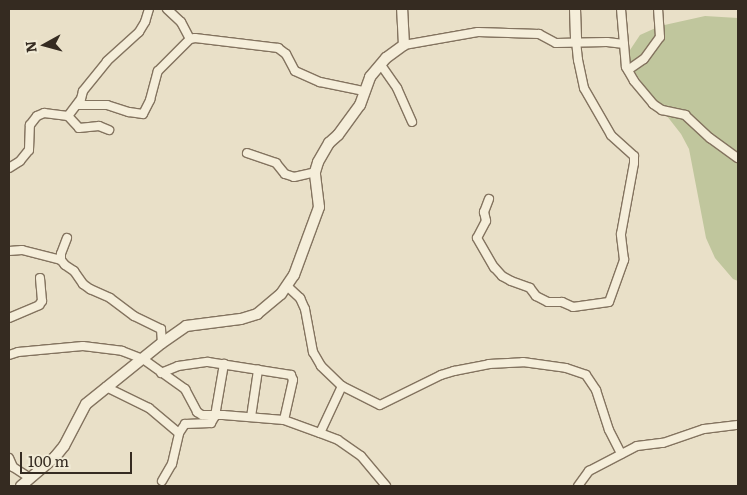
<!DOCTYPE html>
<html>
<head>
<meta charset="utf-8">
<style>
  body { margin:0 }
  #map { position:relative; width:747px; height:495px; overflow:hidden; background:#e9e0c8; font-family:Literata,serif }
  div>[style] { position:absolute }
  .green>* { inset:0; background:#c0c69d }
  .roads { filter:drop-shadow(1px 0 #83735f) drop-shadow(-1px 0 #83735f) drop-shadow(0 1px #83735f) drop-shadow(0 -1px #83735f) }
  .street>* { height:8px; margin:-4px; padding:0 4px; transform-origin:4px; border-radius:4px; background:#f5eeda }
  .secondary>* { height:10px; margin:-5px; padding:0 5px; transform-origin:5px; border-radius:5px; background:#f5eeda }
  span { translate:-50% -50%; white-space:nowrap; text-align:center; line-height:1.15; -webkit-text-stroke:4px #f1ebd6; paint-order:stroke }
  .frame { position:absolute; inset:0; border:10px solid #352b21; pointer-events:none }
  .north { position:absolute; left:20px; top:20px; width:50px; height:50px; -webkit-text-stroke:4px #f1ebd6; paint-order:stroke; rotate:263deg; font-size:14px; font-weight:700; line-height:20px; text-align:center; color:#352b21 }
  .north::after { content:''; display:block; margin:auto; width:18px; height:22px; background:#352b21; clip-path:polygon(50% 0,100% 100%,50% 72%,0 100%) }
  .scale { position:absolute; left:20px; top:452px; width:112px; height:22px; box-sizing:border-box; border:2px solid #352b21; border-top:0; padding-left:6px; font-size:15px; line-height:18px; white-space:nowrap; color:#352b21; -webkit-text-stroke:4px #f1ebd6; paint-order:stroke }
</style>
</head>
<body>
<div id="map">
  <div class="green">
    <i style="clip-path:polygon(705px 16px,738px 18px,738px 281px,733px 279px,715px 258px,706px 238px,689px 149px,681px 134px,649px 93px,630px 65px,630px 50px,640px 35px,660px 26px)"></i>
  </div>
  <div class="roads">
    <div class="street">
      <i style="left:167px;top:9px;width:19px;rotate:43deg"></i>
      <i style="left:181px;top:22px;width:19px;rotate:62deg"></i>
      <i style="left:621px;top:9px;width:58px;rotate:85.1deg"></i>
      <i style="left:626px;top:67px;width:16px;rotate:60deg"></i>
      <i style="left:634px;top:81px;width:30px;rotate:50deg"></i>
      <i style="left:653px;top:104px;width:11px;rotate:34deg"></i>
      <i style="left:662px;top:110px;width:24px;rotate:12deg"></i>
      <i style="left:685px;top:115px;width:34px;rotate:43deg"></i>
      <i style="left:710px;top:138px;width:34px;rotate:36deg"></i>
      <i style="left:404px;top:45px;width:75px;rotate:-10deg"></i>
      <i style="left:478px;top:32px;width:61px;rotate:1.9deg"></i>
      <i style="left:539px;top:34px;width:19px;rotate:28deg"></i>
      <i style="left:556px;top:43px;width:51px;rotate:-1.1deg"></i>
      <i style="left:607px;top:42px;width:17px;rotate:7deg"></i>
      <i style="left:381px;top:65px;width:28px;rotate:55deg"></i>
      <i style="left:397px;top:88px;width:37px;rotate:66deg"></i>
      <i style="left:628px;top:70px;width:19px;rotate:-35deg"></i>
      <i style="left:644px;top:59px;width:27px;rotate:-54deg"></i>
      <i style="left:660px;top:37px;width:28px;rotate:-94deg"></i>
      <i style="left:77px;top:105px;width:30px"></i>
      <i style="left:107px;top:105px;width:23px;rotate:18deg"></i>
      <i style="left:129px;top:112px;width:14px;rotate:8deg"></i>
      <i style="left:143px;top:114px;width:16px;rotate:-63deg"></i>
      <i style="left:150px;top:100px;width:30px;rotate:-75deg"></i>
      <i style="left:158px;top:71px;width:45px;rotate:-45deg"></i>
      <i style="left:190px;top:39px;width:5px;rotate:-11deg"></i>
      <i style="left:195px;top:38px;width:84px;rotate:6.9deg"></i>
      <i style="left:278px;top:48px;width:10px;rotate:37deg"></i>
      <i style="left:286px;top:54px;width:19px;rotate:62deg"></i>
      <i style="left:295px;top:71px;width:27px;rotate:24deg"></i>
      <i style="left:320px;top:82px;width:45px;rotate:11.6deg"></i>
      <i style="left:68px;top:116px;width:16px;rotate:47deg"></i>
      <i style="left:79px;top:128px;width:20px;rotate:-6deg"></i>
      <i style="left:99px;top:126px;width:11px;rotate:22deg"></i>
      <i style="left:247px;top:153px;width:31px;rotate:19deg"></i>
      <i style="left:276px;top:163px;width:14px;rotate:51deg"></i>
      <i style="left:285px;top:174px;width:9px;rotate:18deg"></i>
      <i style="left:294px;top:177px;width:22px;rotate:-13deg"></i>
      <i style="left:9px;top:168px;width:13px;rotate:-32deg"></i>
      <i style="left:20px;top:161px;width:14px;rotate:-51deg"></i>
      <i style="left:29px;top:150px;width:25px;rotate:-88deg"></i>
      <i style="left:30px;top:125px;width:11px;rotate:-52deg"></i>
      <i style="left:37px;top:116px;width:8px;rotate:-23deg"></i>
      <i style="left:44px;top:113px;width:24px;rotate:7deg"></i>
      <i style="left:68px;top:116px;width:21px;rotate:-53deg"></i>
      <i style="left:81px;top:99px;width:8px;rotate:-76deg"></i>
      <i style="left:83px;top:91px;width:38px;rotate:-51deg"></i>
      <i style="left:107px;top:61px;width:43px;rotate:-42.2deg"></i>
      <i style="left:139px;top:32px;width:12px;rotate:-59deg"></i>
      <i style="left:145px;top:22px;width:14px;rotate:-73deg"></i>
      <i style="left:489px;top:199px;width:14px;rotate:111deg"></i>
      <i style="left:484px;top:212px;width:9px;rotate:77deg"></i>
      <i style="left:486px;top:221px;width:19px;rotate:118deg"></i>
      <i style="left:477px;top:238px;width:34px;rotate:60deg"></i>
      <i style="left:494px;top:267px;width:12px;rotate:48deg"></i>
      <i style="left:502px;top:276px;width:10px;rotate:29deg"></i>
      <i style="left:511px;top:281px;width:20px;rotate:20deg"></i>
      <i style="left:530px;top:288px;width:10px;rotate:53deg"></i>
      <i style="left:536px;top:296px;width:13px;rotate:27deg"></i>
      <i style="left:548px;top:302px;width:14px"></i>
      <i style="left:562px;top:302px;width:12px;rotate:24deg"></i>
      <i style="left:573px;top:307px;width:36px;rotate:-8deg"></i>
      <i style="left:609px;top:302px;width:45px;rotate:-70.3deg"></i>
      <i style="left:624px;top:260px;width:26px;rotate:-97deg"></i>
      <i style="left:621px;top:234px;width:72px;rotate:-79.6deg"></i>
      <i style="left:634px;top:163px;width:7px;rotate:-90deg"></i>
      <i style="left:634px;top:156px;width:31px;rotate:-138deg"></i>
      <i style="left:611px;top:135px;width:54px;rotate:-119.9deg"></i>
      <i style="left:584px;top:88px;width:29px;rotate:-102deg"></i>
      <i style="left:578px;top:60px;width:18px;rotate:-96deg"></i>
      <i style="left:67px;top:238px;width:17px;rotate:111deg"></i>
      <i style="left:61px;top:254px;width:6px;rotate:90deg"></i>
      <i style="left:61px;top:260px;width:6px;rotate:51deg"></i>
      <i style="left:65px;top:265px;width:11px;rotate:34deg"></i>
      <i style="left:74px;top:271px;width:16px;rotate:55deg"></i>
      <i style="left:83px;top:284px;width:9px;rotate:36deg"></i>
      <i style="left:90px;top:289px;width:22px;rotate:24deg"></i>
      <i style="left:110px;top:298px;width:30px;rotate:37deg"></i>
      <i style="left:134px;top:316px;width:30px;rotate:26deg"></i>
      <i style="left:161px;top:329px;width:14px;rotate:86deg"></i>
      <i style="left:9px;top:251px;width:13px;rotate:-4deg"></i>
      <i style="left:22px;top:250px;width:40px;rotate:14.4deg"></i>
      <i style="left:287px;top:286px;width:18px;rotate:43deg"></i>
      <i style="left:300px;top:298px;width:12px;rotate:66deg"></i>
      <i style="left:305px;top:309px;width:44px;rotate:79.5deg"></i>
      <i style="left:313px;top:352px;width:16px;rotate:60deg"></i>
      <i style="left:321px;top:366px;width:29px;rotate:44deg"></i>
      <i style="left:342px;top:386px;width:42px;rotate:26.6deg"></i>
      <i style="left:380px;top:405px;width:68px;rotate:-26.2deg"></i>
      <i style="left:441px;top:375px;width:14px;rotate:-17deg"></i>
      <i style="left:454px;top:371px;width:36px;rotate:-11deg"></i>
      <i style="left:489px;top:364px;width:34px;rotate:-3deg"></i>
      <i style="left:523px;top:362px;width:43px;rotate:7.9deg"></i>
      <i style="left:566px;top:368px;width:21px;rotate:19deg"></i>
      <i style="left:586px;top:375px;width:18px;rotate:56deg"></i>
      <i style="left:596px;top:390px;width:42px;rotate:72deg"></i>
      <i style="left:609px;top:430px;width:27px;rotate:63deg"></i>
      <i style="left:9px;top:318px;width:33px;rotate:-23deg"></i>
      <i style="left:39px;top:305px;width:5px;rotate:-53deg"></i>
      <i style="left:42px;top:301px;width:23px;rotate:-95deg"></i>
      <i style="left:9px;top:355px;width:9px;rotate:-18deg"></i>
      <i style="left:18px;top:352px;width:65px;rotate:-5.3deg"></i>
      <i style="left:83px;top:346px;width:39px;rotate:7deg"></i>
      <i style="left:122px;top:351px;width:22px;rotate:21deg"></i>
      <i style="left:143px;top:359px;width:52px;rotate:35.5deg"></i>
      <i style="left:185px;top:389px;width:26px;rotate:62deg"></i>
      <i style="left:197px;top:412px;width:6px;rotate:31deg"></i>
      <i style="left:202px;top:415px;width:21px"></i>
      <i style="left:223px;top:415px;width:61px;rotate:4.7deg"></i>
      <i style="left:284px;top:420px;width:38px;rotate:20deg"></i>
      <i style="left:320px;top:433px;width:19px;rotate:21deg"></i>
      <i style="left:338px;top:440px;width:28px;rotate:35deg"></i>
      <i style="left:361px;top:456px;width:39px;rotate:50deg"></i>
      <i style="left:161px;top:373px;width:18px;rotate:-22deg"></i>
      <i style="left:178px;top:366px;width:30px;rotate:-8deg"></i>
      <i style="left:208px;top:362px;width:84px;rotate:8.9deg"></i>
      <i style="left:291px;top:375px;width:5px;rotate:68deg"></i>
      <i style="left:293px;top:380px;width:41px;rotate:102.7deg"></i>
      <i style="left:106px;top:387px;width:48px;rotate:26deg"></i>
      <i style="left:149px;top:408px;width:39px;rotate:40deg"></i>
      <i style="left:179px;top:433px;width:11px;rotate:-56deg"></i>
      <i style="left:185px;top:424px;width:26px;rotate:-2deg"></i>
      <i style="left:211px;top:423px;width:8px;rotate:-60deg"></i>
      <i style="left:215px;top:416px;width:53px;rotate:-80.2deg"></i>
      <i style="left:251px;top:417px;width:48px;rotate:-81.5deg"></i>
      <i style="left:320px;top:433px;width:52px;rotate:-64.9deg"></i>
      <i style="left:9px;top:458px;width:10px;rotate:66deg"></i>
      <i style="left:13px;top:467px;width:20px;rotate:33deg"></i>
      <i style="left:162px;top:481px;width:20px;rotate:-60deg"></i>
      <i style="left:172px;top:464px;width:32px;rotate:-77deg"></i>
      <i style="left:578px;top:486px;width:19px;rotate:-54deg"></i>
      <i style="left:589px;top:471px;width:54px;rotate:-27.5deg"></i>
      <i style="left:637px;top:446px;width:26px;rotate:-7deg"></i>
      <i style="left:663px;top:443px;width:43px;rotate:-18.9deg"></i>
      <i style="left:704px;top:429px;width:34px;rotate:-7deg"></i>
    </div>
    <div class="secondary">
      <i style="left:575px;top:9px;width:33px;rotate:88deg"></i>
      <i style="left:21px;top:486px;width:45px;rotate:-40.5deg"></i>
      <i style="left:55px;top:457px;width:14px;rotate:-51deg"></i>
      <i style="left:64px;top:446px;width:47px;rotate:-62.4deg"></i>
      <i style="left:86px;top:404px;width:97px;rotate:-38.8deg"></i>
      <i style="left:162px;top:343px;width:29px;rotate:-35deg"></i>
      <i style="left:186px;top:326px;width:55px;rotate:-7.3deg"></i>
      <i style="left:241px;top:319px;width:17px;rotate:-17deg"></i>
      <i style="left:257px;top:314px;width:31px;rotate:-40deg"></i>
      <i style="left:281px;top:294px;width:23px;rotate:-56deg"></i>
      <i style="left:294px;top:275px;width:72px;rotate:-69.8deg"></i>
      <i style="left:319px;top:207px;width:35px;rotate:-97deg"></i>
      <i style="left:315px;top:172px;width:10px;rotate:-73deg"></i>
      <i style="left:318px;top:162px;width:22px;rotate:-60deg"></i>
      <i style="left:329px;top:143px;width:12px;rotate:-42deg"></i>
      <i style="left:338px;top:135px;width:37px;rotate:-54deg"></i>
      <i style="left:360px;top:105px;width:30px;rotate:-70deg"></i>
      <i style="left:370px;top:77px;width:25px;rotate:-50deg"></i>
      <i style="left:386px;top:58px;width:22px;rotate:-36deg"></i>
      <i style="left:404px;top:45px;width:36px;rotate:-93deg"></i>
    </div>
  </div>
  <div class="frame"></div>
  <div class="north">N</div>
  <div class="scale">100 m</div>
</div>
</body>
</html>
